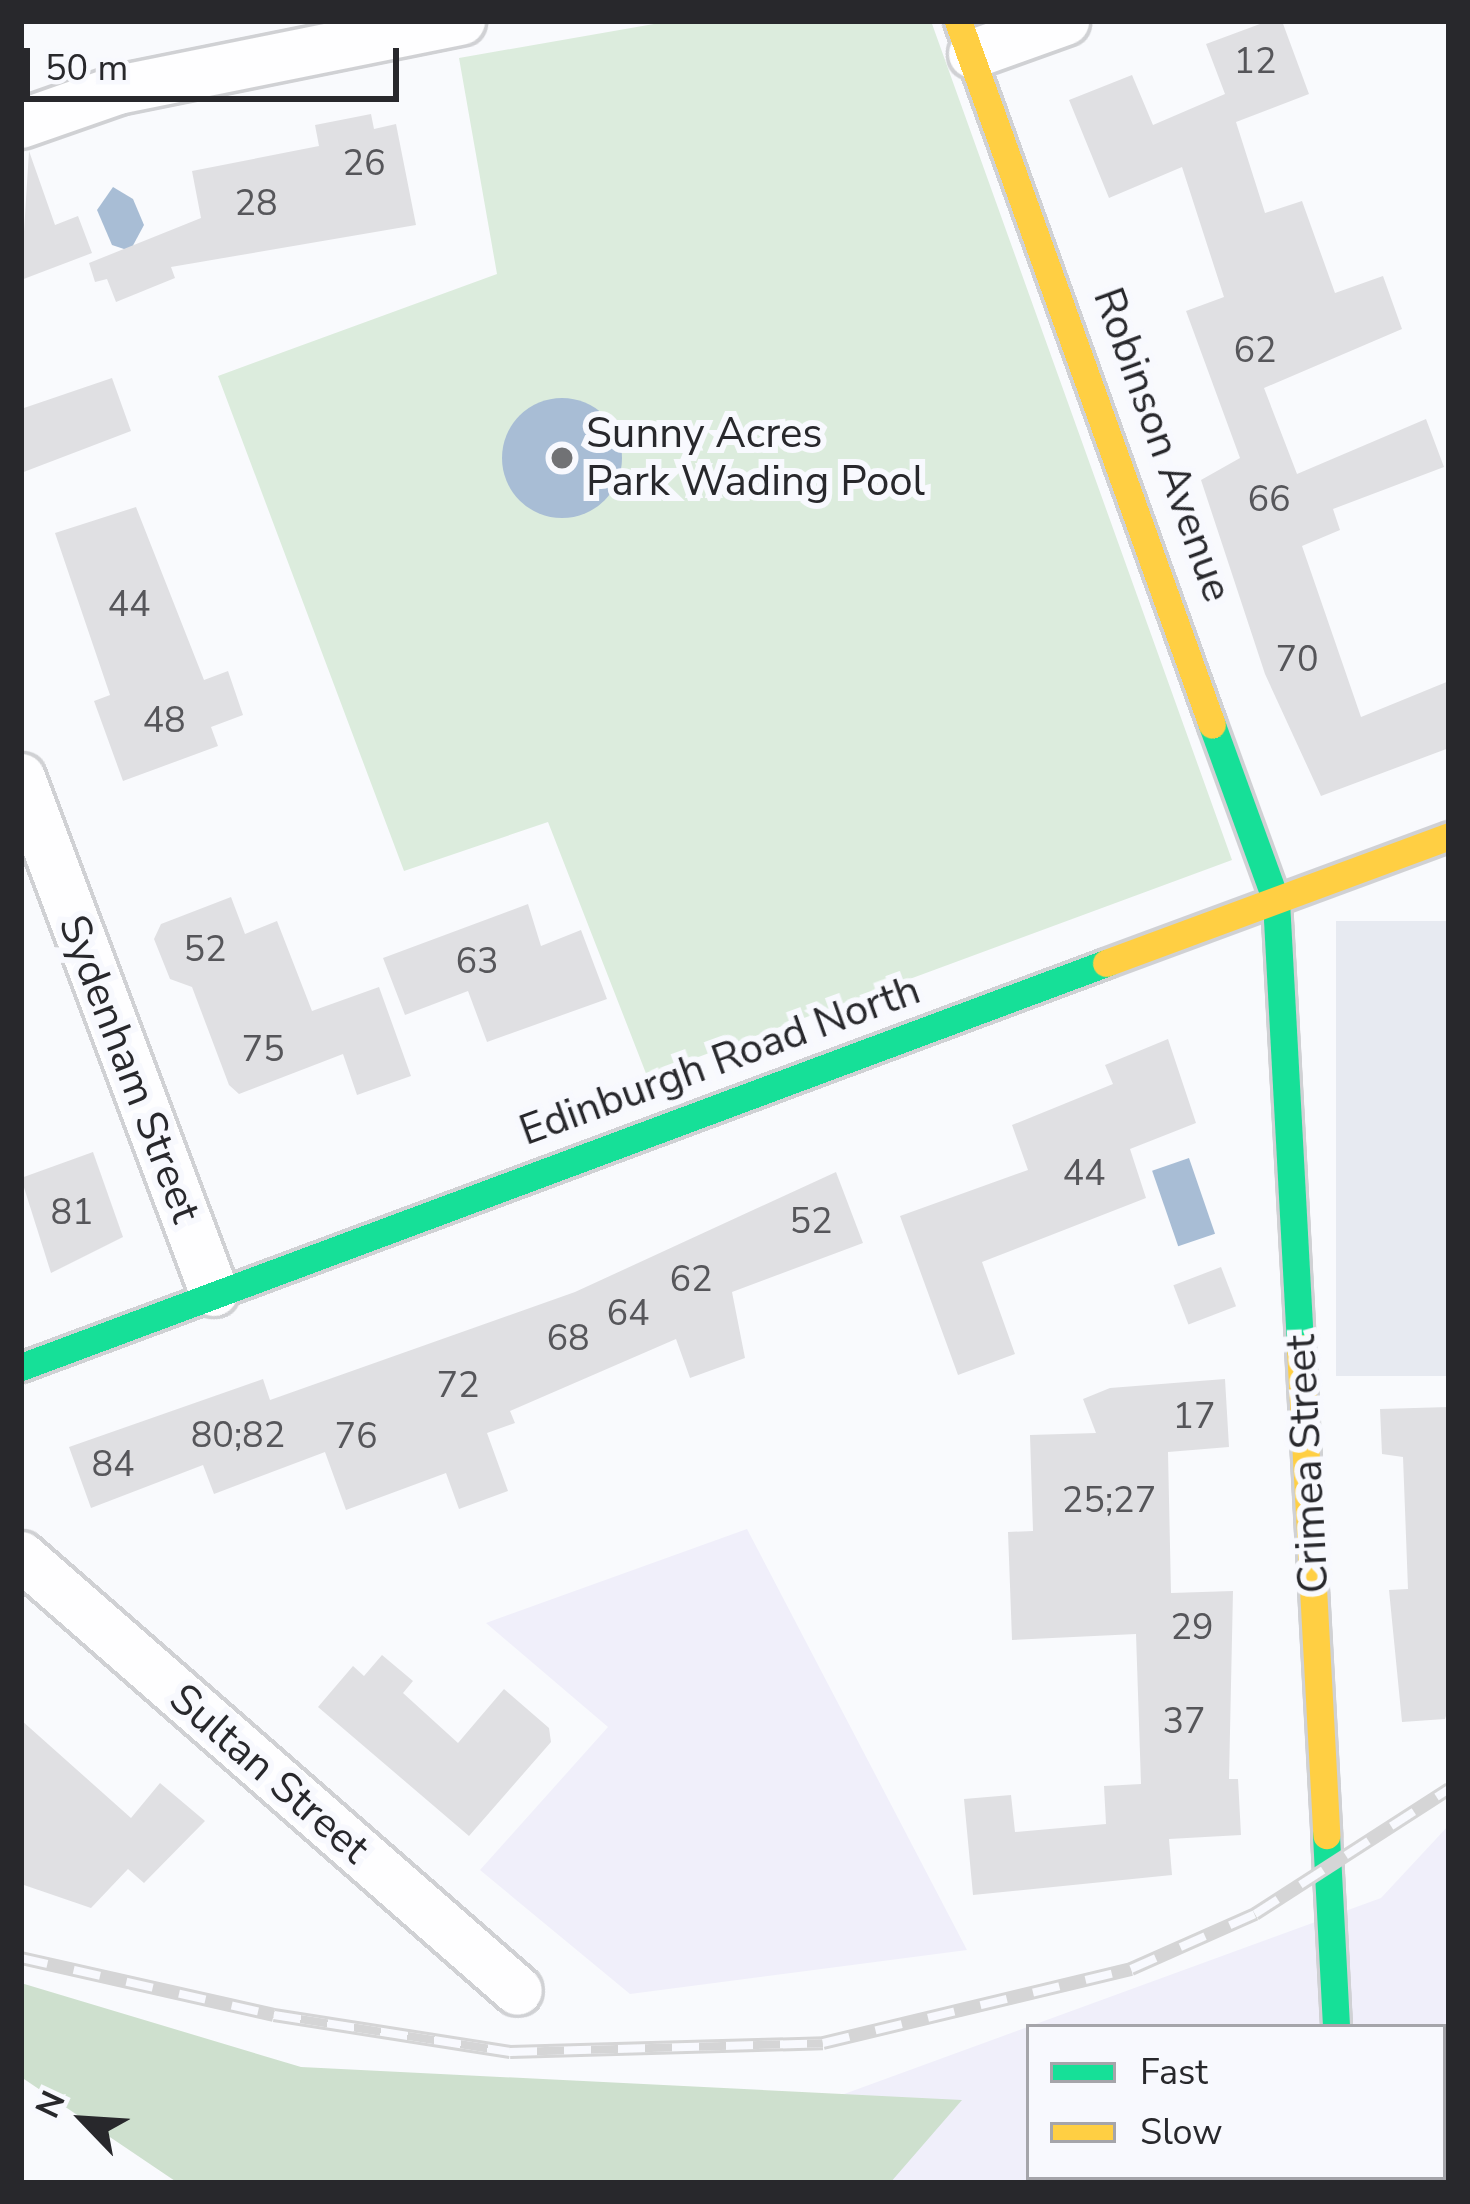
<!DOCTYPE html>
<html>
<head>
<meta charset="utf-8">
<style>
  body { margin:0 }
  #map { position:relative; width:1470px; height:2204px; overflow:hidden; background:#f9fafd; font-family:"Nunito Sans",sans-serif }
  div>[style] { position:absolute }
  .built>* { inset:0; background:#e7eaf1; transform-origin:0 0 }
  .industrial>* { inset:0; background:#f0effa }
  .green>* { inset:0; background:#dcecdd }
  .forest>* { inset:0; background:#cee0ce }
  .water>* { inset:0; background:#a8bdd5; transform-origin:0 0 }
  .round { border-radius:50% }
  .building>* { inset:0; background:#e0e0e3; transform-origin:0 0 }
  .roads { filter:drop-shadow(3px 0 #d0d1d4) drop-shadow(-3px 0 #d0d1d4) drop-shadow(0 3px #d0d1d4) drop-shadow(0 -3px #d0d1d4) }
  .street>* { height:48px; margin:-24px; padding:0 24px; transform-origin:24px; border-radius:24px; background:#fefeff }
  .fast>* { height:27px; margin:-13.5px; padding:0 13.5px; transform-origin:13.5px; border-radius:13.5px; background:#16e098 }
  .slow>* { height:27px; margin:-13.5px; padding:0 13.5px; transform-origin:13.5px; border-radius:13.5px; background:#ffcf43 }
  .rail>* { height:14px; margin-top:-7px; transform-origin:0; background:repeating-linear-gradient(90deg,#f8f9fe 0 27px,#d5d5d6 0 54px); box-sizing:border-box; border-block:3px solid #d5d5d6 }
  .dots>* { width:33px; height:33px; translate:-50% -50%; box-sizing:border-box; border:6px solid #f8f9fe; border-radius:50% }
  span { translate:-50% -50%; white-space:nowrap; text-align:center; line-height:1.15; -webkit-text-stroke:12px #f8f9fe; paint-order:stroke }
  .number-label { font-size:36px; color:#56565a }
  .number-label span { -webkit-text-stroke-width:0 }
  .poi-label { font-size:42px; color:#28282c }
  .left { translate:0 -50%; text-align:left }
  .street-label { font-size:42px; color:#28282c }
  .frame { position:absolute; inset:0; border:24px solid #28282c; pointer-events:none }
  .legend { position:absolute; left:1026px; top:2024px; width:420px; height:156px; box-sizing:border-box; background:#f8f9fe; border:3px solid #a5a5aa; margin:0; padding:15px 21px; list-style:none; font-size:36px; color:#28282c }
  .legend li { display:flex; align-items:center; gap:24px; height:60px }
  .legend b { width:60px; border:3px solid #a5a5aa }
  .north { position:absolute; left:24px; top:2060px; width:120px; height:120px; -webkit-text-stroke:9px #f8f9fe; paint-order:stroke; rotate:295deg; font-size:33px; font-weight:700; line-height:48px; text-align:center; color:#28282c }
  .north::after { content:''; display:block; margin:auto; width:42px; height:54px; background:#28282c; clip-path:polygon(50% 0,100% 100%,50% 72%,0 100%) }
  .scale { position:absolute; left:24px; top:48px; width:375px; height:54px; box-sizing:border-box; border:6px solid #28282c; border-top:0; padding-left:15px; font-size:36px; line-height:42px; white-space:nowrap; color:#28282c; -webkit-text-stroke:9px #f8f9fe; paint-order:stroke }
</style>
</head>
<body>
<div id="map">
  <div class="built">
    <i style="left:1449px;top:921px;width:455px;height:113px;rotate:90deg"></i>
  </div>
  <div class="industrial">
    <i style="clip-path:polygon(747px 1529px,967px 1950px,630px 1994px,480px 1870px,608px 1727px,486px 1623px)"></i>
    <i style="clip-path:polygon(evenodd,1449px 1825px,1449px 2183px,829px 2183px,825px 2101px,1381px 1898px,1449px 1825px,1029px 2027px,1443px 2027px,1443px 2177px,1029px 2177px,1029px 2027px)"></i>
  </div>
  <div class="green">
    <i style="clip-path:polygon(671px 21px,931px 21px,1232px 860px,647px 1076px,548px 822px,404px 871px,218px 376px,497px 274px,459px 58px)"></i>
  </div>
  <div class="forest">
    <i style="clip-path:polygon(21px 1983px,301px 2067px,962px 2100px,890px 2183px,178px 2183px,21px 2077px)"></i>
  </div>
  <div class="water">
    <i style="clip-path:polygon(113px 187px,133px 199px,144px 225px,130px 251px,112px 245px,97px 210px)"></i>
    <i class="round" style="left:502px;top:398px;width:120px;height:120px"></i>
    <i style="left:1189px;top:1158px;width:80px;height:39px;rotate:71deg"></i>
  </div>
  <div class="building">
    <i style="clip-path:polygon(1268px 21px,1282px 21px,1309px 94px,1236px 122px,1265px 213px,1302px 201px,1335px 293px,1383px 276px,1402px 329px,1264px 388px,1297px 474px,1426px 419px,1444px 467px,1333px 509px,1340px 530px,1302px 546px,1361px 717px,1449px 681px,1449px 748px,1321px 796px,1265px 674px,1201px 480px,1240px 458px,1186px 311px,1224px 297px,1182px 167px,1109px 198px,1069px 100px,1132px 75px,1153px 125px,1225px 94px,1206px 44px)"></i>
    <i style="clip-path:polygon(371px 114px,374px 129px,396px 124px,416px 225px,171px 267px,175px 278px,116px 302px,107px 279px,95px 282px,89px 263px,201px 218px,192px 171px,319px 146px,315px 125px)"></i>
    <i style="clip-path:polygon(29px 151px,55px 225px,78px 216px,92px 253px,21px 280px)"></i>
    <i style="clip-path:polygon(112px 378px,131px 431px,21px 473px,21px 409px)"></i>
    <i style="clip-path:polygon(136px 507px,204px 680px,228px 671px,243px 715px,211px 727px,218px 746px,123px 781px,94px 701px,110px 695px,55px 533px)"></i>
    <i style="clip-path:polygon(231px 897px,245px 934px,277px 921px,312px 1011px,379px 987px,411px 1076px,357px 1095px,343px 1054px,239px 1094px,229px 1085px,192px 987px,170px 979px,154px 939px,161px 924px)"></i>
    <i style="clip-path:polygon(528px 904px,541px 946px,581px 930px,607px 999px,487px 1042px,468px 991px,405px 1015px,383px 958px)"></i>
    <i style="clip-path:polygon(1168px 1039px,1196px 1123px,1130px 1149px,1146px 1198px,982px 1262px,1015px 1354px,958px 1375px,900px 1216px,1028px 1170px,1012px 1125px,1113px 1084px,1105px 1065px)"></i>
    <i style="clip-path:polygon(93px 1152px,123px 1237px,51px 1273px,21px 1178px)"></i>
    <i style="clip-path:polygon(836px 1172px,863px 1243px,732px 1292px,745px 1358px,690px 1378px,676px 1339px,510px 1411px,515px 1423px,487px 1433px,508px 1491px,459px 1509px,446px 1473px,346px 1510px,325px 1452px,214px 1494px,203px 1465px,91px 1508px,69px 1447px,263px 1379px,270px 1400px,575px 1292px)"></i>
    <i style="left:1221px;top:1267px;width:42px;height:51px;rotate:69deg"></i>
    <i style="clip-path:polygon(1225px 1379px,1229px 1447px,1168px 1452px,1171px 1593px,1233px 1591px,1229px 1779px,1238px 1779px,1241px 1835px,1169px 1839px,1172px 1875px,973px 1895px,964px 1799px,1011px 1795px,1015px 1832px,1106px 1824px,1104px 1786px,1141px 1784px,1136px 1634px,1012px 1640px,1008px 1532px,1033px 1531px,1030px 1435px,1096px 1433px,1083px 1399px,1110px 1388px)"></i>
    <i style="clip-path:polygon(1449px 1407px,1449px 1706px,1445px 1719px,1402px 1722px,1389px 1590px,1408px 1589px,1403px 1457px,1382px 1454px,1380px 1409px)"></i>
    <i style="clip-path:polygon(382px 1655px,413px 1681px,403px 1693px,458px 1743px,504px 1689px,549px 1728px,551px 1742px,469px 1836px,318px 1707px,353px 1666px,364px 1676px)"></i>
    <i style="clip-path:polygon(21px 1720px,131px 1818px,160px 1783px,205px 1821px,144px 1883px,128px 1869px,91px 1908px,21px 1884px)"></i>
  </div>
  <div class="roads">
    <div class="street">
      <i style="left:973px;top:54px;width:98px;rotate:-19.7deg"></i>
      <i style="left:21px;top:124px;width:103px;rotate:-19.3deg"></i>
      <i style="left:118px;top:90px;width:350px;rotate:-11.4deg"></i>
      <i style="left:21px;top:778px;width:549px;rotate:69.42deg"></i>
      <i style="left:21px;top:1556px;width:660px;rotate:41.19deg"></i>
      <i style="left:1342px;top:2177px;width:6px;rotate:81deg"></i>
    </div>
    <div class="fast">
      <i style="left:1212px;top:725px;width:187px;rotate:70deg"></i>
      <i style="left:1276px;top:901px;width:448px;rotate:86.9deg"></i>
      <i style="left:21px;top:1367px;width:1158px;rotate:-20.42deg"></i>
      <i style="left:1326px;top:1835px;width:192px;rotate:87deg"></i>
    </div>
    <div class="slow">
      <i style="left:958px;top:21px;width:748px;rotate:70.16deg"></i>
      <i style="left:1106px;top:963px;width:366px;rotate:-20.3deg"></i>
      <i style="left:1300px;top:1348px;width:488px;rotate:86.9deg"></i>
    </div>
  </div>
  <div class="rail">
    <i style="left:21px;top:1958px;width:259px;rotate:12.7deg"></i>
    <i style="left:274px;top:2015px;width:239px;rotate:8.9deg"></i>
    <i style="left:510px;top:2052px;width:313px;rotate:-1.6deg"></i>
    <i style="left:823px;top:2043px;width:317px;rotate:-13.5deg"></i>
    <i style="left:1131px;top:1969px;width:136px;rotate:-23.9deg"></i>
    <i style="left:1255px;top:1914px;width:231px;rotate:-32.8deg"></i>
  </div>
  <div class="dots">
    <i style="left:562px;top:458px;background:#717275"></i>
  </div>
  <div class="number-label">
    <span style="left:1255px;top:62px">12</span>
    <span style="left:364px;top:164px">26</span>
    <span style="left:256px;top:204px">28</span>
    <span style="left:1255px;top:351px">62</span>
    <span style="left:1269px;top:500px">66</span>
    <span style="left:129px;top:605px">44</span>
    <span style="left:1297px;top:660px">70</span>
    <span style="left:164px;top:721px">48</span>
    <span style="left:205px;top:950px">52</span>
    <span style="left:477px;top:962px">63</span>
    <span style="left:263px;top:1050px">75</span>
    <span style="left:1084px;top:1174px">44</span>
    <span style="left:72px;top:1213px">81</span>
    <span style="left:811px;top:1222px">52</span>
    <span style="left:691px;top:1280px">62</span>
    <span style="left:628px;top:1314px">64</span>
    <span style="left:568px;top:1339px">68</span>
    <span style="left:458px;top:1386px">72</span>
    <span style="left:1194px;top:1417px">17</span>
    <span style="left:238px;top:1436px">80;82</span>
    <span style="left:356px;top:1437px">76</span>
    <span style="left:113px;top:1465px">84</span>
    <span style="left:1109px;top:1501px">25;27</span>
    <span style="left:1192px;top:1628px">29</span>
    <span style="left:1184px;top:1722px">37</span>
  </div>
  <div class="poi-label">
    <span class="left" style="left:586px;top:458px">Sunny Acres<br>Park Wading Pool</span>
  </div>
  <div class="street-label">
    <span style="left:1162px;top:445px;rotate:70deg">Robinson Avenue</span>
    <span style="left:720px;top:1061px;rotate:-20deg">Edinburgh Road North</span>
    <span style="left:129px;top:1069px;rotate:69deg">Sydenham Street</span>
    <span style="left:1308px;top:1464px;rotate:-93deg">Crimea Street</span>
    <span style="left:269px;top:1774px;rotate:41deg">Sultan Street</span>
  </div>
  <div class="frame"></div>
  <ul class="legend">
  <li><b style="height:15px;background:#16e098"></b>Fast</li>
  <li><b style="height:15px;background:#ffcf43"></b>Slow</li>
  </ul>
  <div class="north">N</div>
  <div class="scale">50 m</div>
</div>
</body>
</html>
